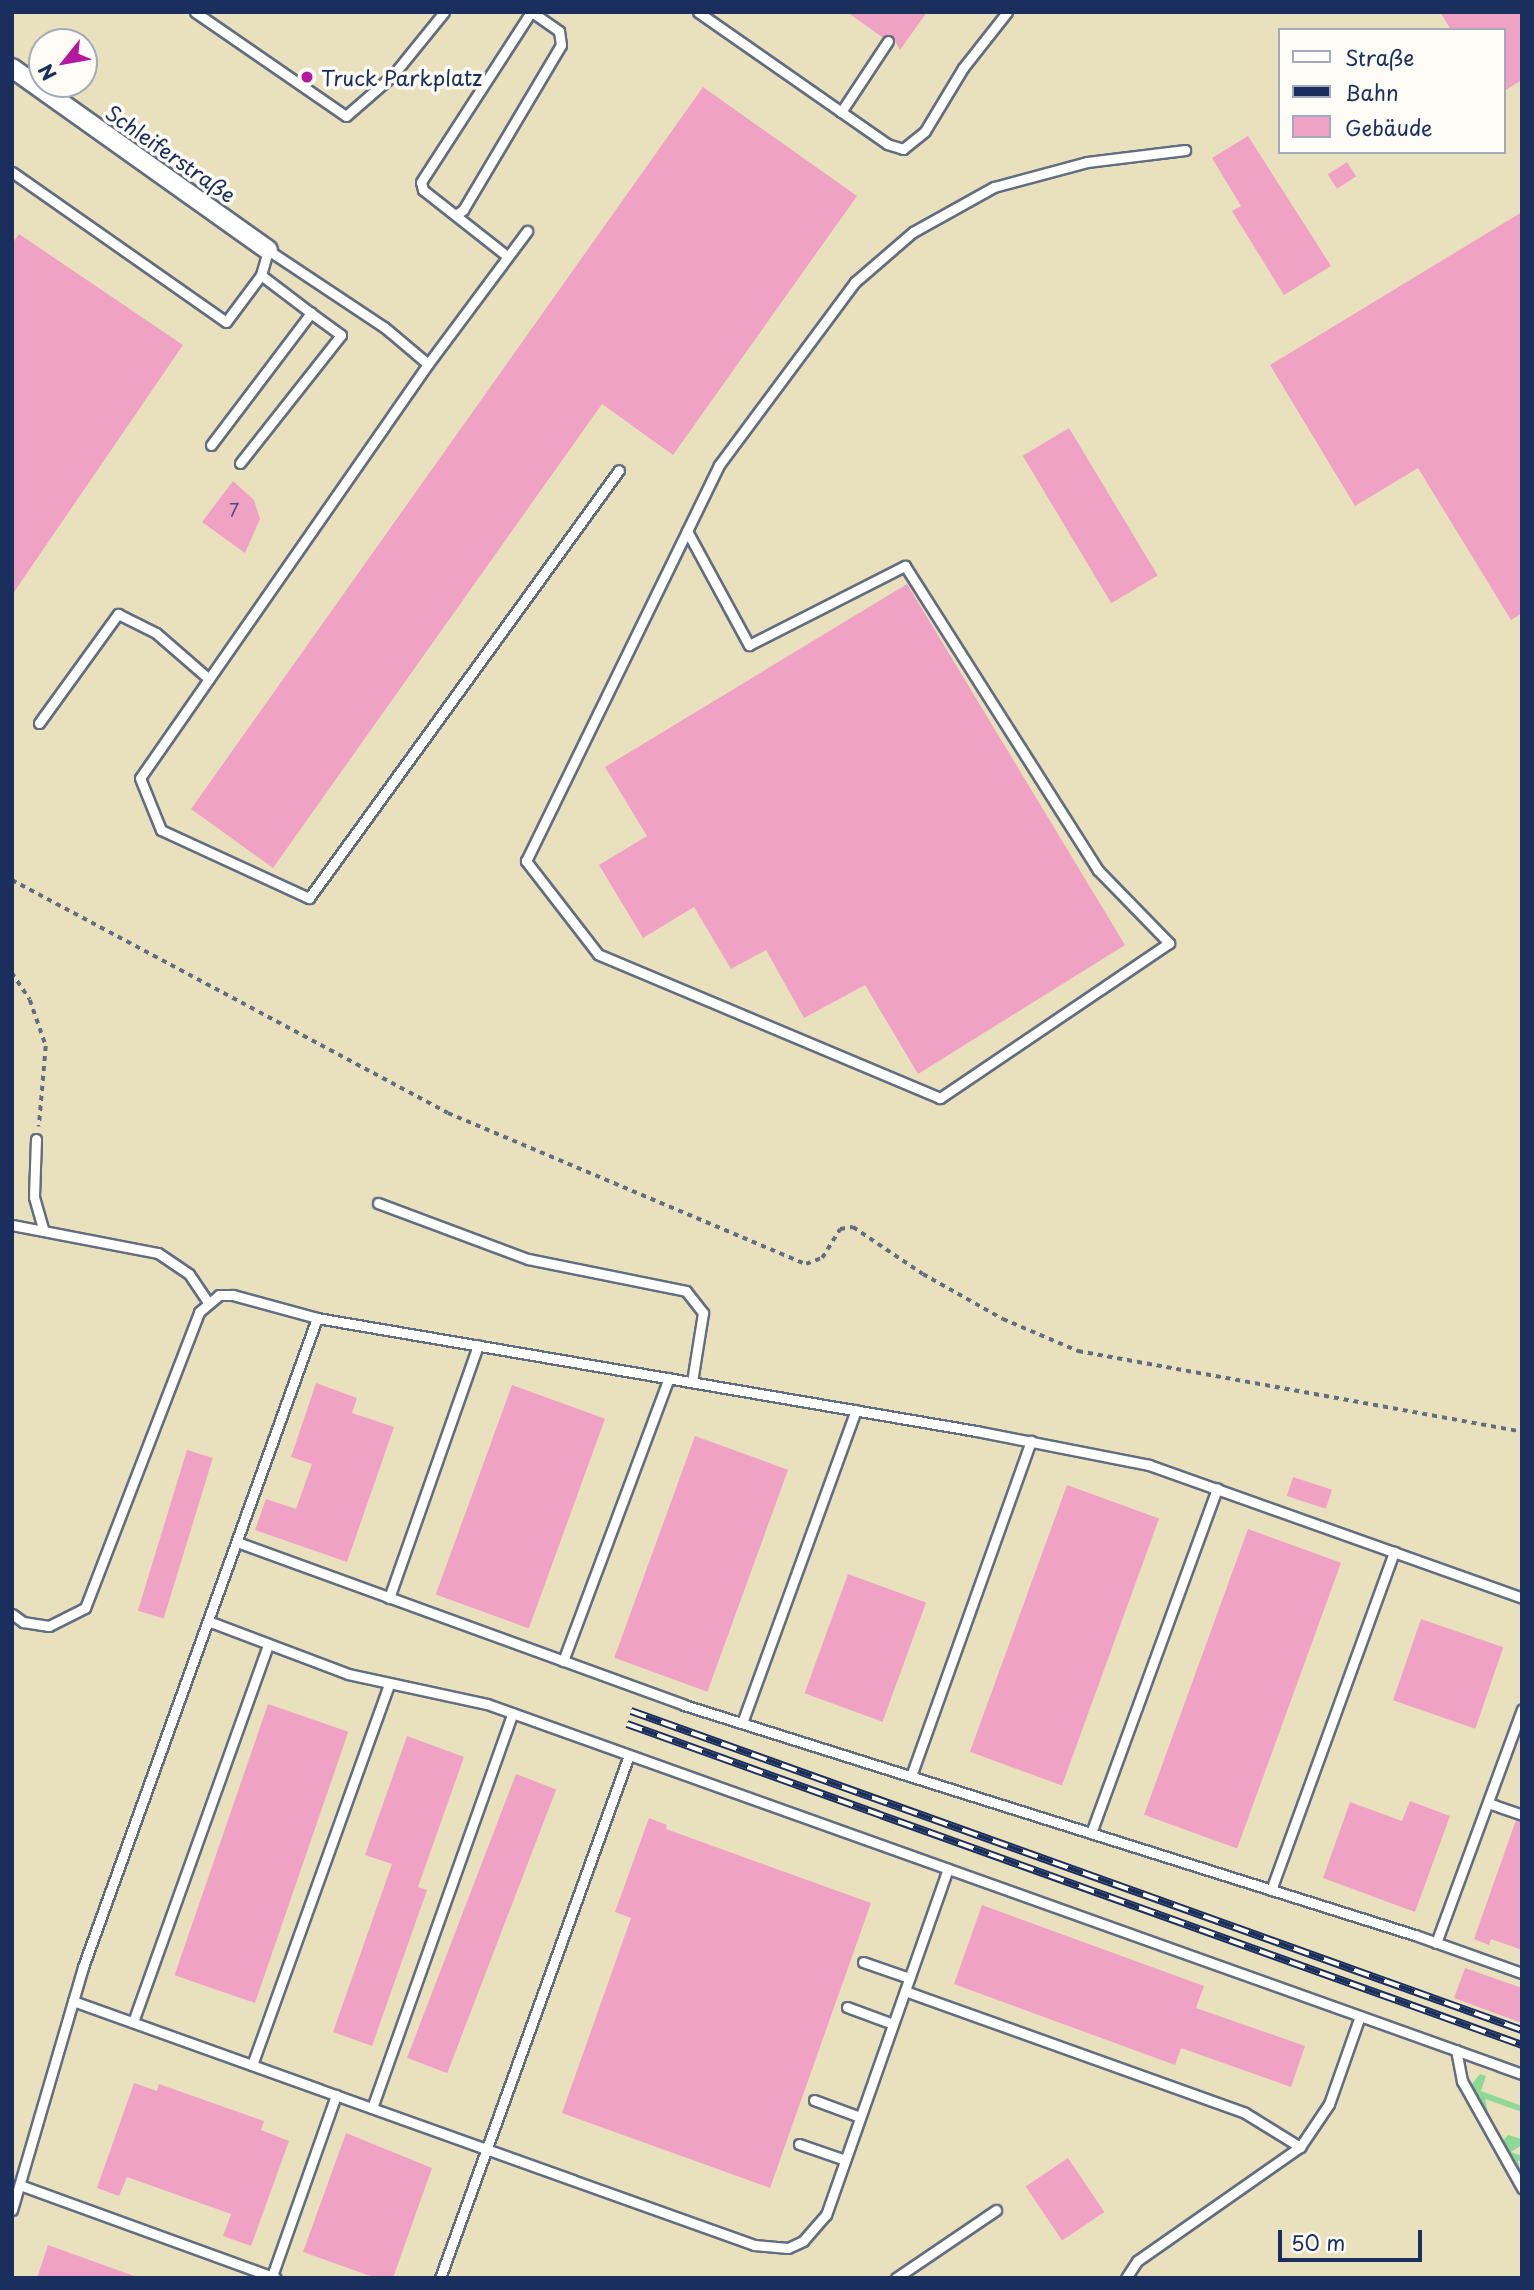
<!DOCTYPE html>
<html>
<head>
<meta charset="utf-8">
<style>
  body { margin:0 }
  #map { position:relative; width:1534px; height:2290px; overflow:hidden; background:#e9e1be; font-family:"Playpen Sans",sans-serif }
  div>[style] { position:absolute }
  .green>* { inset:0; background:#8ed995 }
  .building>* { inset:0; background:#f0a2c5; transform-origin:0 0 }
  .path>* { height:3.5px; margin-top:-1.75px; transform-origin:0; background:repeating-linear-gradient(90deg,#636d80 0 5px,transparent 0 10px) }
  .roads { filter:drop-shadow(2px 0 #636d80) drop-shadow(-2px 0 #636d80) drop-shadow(0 2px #636d80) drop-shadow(0 -2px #636d80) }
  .lane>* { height:9px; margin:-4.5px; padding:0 4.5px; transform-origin:4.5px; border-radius:4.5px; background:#fff }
  .street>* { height:18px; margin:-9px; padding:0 9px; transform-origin:9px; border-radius:9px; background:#fff }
  .rail>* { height:8px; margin-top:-4px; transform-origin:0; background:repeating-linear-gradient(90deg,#fdfcf7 0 16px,#1b2f5e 0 32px); box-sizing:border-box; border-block:2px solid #1b2f5e }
  .dots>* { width:19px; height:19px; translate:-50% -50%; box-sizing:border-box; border:4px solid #fdfcf7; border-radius:50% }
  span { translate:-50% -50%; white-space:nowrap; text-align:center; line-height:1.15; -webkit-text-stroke:7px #fdfcf7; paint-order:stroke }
  .number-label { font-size:18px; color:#504c78 }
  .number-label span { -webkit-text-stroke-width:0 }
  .poi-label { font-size:21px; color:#1b2f5e }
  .left { translate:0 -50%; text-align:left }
  .street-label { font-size:21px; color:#1b2f5e }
  .frame { position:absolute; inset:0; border:14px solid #1b2f5e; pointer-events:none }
  .legend { position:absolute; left:1278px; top:28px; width:228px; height:126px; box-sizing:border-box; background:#fdfcf7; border:2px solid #a3aaba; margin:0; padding:9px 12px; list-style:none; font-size:21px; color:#1b2f5e }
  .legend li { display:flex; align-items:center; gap:14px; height:35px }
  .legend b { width:35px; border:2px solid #a3aaba }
  .north { position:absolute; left:28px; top:28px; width:70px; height:70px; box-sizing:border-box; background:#fdfcf7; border:2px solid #a3aaba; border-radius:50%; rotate:239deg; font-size:19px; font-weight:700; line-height:28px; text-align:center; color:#1b2f5e }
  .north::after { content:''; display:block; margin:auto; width:24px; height:32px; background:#b5179e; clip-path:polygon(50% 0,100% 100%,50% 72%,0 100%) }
  .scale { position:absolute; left:1278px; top:2230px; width:144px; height:32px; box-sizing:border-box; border:4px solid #1b2f5e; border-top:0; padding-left:9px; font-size:21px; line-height:24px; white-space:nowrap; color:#1b2f5e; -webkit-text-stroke:5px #fdfcf7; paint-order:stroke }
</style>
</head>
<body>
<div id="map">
  <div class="green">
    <i style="clip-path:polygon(1480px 2074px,1486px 2076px,1481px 2091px,1522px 2106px,1522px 2112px,1485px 2099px,1489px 2116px,1471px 2085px)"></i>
    <i style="clip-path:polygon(1508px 2135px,1522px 2139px,1522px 2145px,1511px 2152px,1522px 2156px,1522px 2161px,1518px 2161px,1522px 2177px,1502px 2142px)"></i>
  </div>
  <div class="building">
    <i style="clip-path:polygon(847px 12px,927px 12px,900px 50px,892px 36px,882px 37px)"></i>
    <i style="clip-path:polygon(1440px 12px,1522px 12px,1522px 80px,1504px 91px,1504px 30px,1451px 30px)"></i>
    <i style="clip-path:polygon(703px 87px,857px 196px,673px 455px,602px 404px,273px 868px,191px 809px)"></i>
    <i style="clip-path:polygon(1248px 136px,1331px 266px,1284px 295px,1232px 211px,1241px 206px,1212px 158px)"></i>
    <i style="left:1347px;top:162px;width:17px;height:23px;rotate:57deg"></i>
    <i style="clip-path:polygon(1522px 212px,1522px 613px,1511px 620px,1418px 468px,1355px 506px,1270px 365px)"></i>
    <i style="clip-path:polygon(19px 234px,183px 345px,12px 595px,12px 244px)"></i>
    <i style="left:1069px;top:428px;width:172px;height:54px;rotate:59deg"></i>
    <i style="clip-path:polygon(233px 481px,254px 500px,260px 519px,245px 553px,202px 522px)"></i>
    <i style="clip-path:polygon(907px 584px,1125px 945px,918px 1074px,865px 985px,804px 1018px,766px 950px,731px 969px,694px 907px,643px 938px,599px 865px,647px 836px,605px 767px)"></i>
    <i style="clip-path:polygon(316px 1383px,357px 1398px,352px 1413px,394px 1427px,347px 1562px,255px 1530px,266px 1499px,296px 1509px,312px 1464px,291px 1457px)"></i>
    <i style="left:512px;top:1385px;width:99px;height:223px;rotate:20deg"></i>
    <i style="left:695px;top:1436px;width:99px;height:236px;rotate:20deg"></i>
    <i style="left:187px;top:1450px;width:27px;height:168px;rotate:17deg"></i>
    <i style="left:1293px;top:1477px;width:41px;height:20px;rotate:18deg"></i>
    <i style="left:1067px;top:1485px;width:98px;height:284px;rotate:20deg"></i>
    <i style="left:1248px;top:1529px;width:99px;height:304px;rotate:20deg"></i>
    <i style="left:848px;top:1574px;width:83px;height:127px;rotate:20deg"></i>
    <i style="left:1421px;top:1619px;width:87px;height:86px;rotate:19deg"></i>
    <i style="left:268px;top:1704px;width:85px;height:287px;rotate:19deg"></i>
    <i style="clip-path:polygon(407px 1736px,464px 1757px,418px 1887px,427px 1890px,372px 2046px,333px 2032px,392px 1864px,365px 1855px)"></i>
    <i style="left:516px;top:1774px;width:43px;height:304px;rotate:21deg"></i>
    <i style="clip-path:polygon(1410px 1801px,1450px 1816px,1415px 1912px,1323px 1878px,1350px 1802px,1402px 1821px)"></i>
    <i style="clip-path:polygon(649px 1818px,667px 1825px,666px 1829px,871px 1903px,770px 2188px,562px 2113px,631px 1918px,615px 1912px)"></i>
    <i style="clip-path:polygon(1516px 1820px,1522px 1822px,1522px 1950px,1491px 1939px,1489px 1945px,1474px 1939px)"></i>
    <i style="clip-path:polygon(982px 1905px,1204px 1986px,1196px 2008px,1305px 2046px,1291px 2087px,1181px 2048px,1175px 2065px,954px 1984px)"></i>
    <i style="clip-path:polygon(1465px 1968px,1522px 1988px,1522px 2023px,1454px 1998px)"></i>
    <i style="clip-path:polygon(134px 2083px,157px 2091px,159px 2084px,264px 2121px,261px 2130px,289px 2141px,251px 2246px,223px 2236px,231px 2214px,127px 2177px,119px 2196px,97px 2188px)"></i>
    <i style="clip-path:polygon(346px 2133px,432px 2168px,393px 2278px,376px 2278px,303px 2252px)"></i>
    <i style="left:1068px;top:2158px;width:65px;height:51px;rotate:56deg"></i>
    <i style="clip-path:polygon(48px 2245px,134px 2276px,134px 2278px,37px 2278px)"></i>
  </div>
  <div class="path">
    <i style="left:12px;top:880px;width:494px;rotate:28.1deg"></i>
    <i style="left:448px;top:1113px;width:389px;rotate:22.9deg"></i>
    <i style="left:806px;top:1264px;width:17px;rotate:-21deg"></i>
    <i style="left:822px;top:1258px;width:34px;rotate:-58deg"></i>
    <i style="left:840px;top:1229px;width:13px;rotate:-9deg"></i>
    <i style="left:853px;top:1227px;width:84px;rotate:33.9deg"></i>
    <i style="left:923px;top:1274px;width:92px;rotate:29.4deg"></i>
    <i style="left:1003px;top:1319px;width:82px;rotate:23.1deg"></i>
    <i style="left:1078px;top:1351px;width:451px;rotate:10.3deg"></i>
    <i style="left:12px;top:973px;width:32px;rotate:56deg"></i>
    <i style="left:30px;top:1000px;width:49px;rotate:70.8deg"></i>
    <i style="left:46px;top:1046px;width:81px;rotate:94.9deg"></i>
  </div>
  <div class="roads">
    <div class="lane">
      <i style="left:195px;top:12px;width:183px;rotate:34.6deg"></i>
      <i style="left:346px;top:116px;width:62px;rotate:-41.1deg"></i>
      <i style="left:393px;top:75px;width:81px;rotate:-51deg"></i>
      <i style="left:698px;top:12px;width:231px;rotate:34.9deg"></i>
      <i style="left:887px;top:144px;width:17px;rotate:17deg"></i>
      <i style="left:903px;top:149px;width:28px;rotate:-39deg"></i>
      <i style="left:925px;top:131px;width:74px;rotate:-58.9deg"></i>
      <i style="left:963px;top:68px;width:71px;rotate:-51.8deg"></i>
      <i style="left:841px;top:112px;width:85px;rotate:-56.5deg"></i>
      <i style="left:12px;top:172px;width:261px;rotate:35deg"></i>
      <i style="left:226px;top:322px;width:59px;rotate:-53.3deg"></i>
      <i style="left:456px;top:215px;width:9px;rotate:-36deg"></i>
      <i style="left:463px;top:210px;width:192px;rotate:-59.3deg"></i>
      <i style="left:561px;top:45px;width:14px;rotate:-98deg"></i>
      <i style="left:559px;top:31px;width:33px;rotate:-145deg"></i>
      <i style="left:507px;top:256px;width:107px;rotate:-141.8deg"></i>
      <i style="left:423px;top:190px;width:8px;rotate:-104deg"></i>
      <i style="left:421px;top:182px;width:202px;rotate:-57.1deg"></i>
      <i style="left:428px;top:364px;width:504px;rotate:124.82deg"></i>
      <i style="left:140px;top:778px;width:56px;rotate:68deg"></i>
      <i style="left:161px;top:830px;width:163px;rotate:24.7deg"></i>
      <i style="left:309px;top:898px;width:528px;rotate:-54.08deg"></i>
      <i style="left:211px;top:445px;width:166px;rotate:-52.9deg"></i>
      <i style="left:311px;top:313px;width:63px;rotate:-142.8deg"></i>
      <i style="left:261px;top:275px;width:26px;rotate:-74deg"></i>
      <i style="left:268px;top:250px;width:139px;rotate:33.6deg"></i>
      <i style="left:384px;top:327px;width:57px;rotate:40.1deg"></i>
      <i style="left:428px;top:364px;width:166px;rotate:-53.3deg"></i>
      <i style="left:240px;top:463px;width:163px;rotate:-51.7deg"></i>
      <i style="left:341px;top:335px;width:37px;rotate:-144deg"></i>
      <i style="left:687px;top:531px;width:130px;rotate:61.5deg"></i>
      <i style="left:749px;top:645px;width:175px;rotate:-26.9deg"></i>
      <i style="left:905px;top:566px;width:360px;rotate:57.6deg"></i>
      <i style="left:1098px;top:870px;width:102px;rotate:45.8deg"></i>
      <i style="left:1169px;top:943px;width:277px;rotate:145.9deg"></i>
      <i style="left:940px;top:1098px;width:371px;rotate:-157.2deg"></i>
      <i style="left:598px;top:954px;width:118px;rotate:-127.7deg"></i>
      <i style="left:526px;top:861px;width:367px;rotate:-64deg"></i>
      <i style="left:687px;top:531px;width:73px;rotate:-64.1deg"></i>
      <i style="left:719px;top:465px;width:228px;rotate:-53.4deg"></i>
      <i style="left:855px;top:282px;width:77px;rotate:-40.8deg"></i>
      <i style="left:913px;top:232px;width:93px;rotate:-29.1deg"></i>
      <i style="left:994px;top:187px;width:96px;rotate:-15deg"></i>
      <i style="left:1087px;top:162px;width:99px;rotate:-7deg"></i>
      <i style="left:39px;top:723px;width:135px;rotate:-54.1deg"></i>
      <i style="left:118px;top:614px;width:42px;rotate:26.6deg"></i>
      <i style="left:156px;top:633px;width:70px;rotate:41deg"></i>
      <i style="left:36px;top:1139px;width:58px;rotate:92deg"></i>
      <i style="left:34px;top:1197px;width:35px;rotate:74deg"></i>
      <i style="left:378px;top:1203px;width:160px;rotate:20.5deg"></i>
      <i style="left:528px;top:1259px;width:161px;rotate:11.4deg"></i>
      <i style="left:686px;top:1291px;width:28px;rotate:52deg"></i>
      <i style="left:703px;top:1313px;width:70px;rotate:99.1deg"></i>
      <i style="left:12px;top:1225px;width:149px;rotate:10.9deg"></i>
      <i style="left:158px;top:1253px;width:37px;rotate:34deg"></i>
      <i style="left:189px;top:1274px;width:34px;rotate:56deg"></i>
      <i style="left:237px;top:1542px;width:476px;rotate:20deg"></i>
      <i style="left:684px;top:1705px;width:766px;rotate:17.47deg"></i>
      <i style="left:1415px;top:1935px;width:114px;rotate:19.6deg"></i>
      <i style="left:389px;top:1598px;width:268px;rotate:-70.6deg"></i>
      <i style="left:12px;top:1614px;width:14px;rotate:36deg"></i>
      <i style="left:23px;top:1622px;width:26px;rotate:9deg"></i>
      <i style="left:49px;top:1626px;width:40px;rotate:-26.6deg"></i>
      <i style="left:85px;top:1608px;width:317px;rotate:-68.9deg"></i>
      <i style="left:199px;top:1312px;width:26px;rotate:-40deg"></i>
      <i style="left:219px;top:1295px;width:14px"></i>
      <i style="left:233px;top:1295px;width:87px;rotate:15.3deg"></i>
      <i style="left:317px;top:1318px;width:669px;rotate:9.73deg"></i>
      <i style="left:976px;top:1431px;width:176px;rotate:11.1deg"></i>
      <i style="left:1149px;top:1465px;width:396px;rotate:19.6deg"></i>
      <i style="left:208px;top:1621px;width:150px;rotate:20.7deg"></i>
      <i style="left:348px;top:1674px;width:142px;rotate:12.2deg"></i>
      <i style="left:487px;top:1704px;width:1099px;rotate:19.67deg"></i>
      <i style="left:563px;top:1661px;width:302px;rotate:-69.5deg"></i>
      <i style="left:742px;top:1723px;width:333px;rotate:-70deg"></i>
      <i style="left:911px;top:1776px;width:356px;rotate:-70.3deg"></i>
      <i style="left:1488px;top:1803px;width:36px;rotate:19deg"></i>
      <i style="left:1091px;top:1833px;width:367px;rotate:-69.9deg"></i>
      <i style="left:1271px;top:1890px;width:360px;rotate:-70deg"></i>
      <i style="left:1436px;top:1943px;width:249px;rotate:-69.8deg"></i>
      <i style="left:863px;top:1962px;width:49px;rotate:19.2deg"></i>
      <i style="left:905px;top:1991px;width:361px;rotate:19.7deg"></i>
      <i style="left:1245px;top:2113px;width:65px;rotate:31.7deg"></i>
      <i style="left:73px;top:2001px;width:723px;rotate:19.71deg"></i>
      <i style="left:754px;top:2245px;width:34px;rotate:5deg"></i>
      <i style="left:788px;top:2248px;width:17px;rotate:-25deg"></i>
      <i style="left:803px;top:2241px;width:35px;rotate:-49deg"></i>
      <i style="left:826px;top:2215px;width:367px;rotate:-70.6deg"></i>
      <i style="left:847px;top:2007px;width:49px;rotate:20.3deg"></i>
      <i style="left:133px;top:2022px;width:401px;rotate:-70.3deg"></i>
      <i style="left:1456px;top:2050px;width:32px;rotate:79deg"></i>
      <i style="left:1462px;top:2081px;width:123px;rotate:60.7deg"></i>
      <i style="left:252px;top:2065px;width:404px;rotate:-70.2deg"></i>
      <i style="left:814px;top:2100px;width:49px;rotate:20.3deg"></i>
      <i style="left:372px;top:2108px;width:419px;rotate:-70.4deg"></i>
      <i style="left:799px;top:2144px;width:49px;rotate:19.2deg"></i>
      <i style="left:20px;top:2185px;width:272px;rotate:20deg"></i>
      <i style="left:12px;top:2210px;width:253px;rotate:-73.7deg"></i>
      <i style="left:83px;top:1967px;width:690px;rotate:-70.17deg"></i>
      <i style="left:272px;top:2276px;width:192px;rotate:-70.5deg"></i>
      <i style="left:440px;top:2278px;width:556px;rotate:-70.13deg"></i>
      <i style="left:896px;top:2278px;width:121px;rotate:-34.2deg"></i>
      <i style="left:1126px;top:2278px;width:20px;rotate:-57deg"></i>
      <i style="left:1137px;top:2261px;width:199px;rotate:-35deg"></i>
      <i style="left:1300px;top:2147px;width:52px;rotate:-56deg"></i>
      <i style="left:1329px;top:2104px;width:93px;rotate:-70.6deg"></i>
    </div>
    <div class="street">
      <i style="left:12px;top:68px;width:314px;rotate:35.4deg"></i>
    </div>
  </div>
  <div class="rail">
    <i style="left:631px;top:1711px;width:946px;rotate:19.7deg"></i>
    <i style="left:627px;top:1724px;width:951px;rotate:19.73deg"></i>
  </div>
  <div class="dots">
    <i style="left:307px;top:77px;background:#b5179e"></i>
  </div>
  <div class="number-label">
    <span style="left:234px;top:510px">7</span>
  </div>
  <div class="poi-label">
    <span class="left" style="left:321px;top:77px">Truck Parkplatz</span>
  </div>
  <div class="street-label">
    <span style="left:171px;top:153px;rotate:35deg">Schleiferstraße</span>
  </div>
  <div class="frame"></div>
  <ul class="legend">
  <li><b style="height:9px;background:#fff"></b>Straße</li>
  <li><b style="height:9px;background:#1b2f5e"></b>Bahn</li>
  <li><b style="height:19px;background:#f0a2c5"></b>Gebäude</li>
  </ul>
  <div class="north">N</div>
  <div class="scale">50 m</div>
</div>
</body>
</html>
